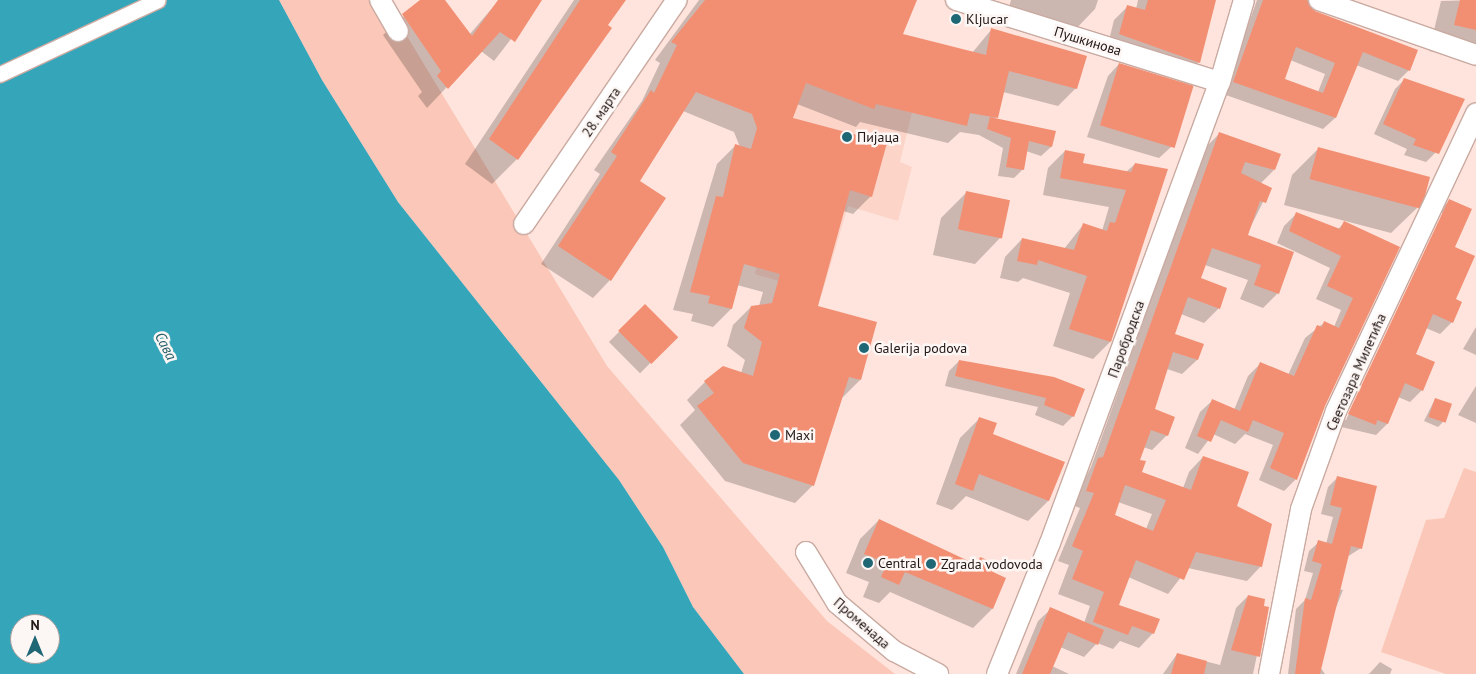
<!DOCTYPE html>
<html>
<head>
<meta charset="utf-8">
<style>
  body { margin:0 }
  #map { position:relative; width:1476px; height:674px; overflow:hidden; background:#fee4dc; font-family:"PT Sans",sans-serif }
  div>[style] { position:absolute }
  .built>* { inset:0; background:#fcd4c8 }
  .green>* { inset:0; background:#fbc7b8 }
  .water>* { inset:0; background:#35a5ba }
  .shadow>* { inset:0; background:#0003; transform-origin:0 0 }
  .building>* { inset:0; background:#f28f73; transform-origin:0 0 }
  .roads { filter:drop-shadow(1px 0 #c9aaa1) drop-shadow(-1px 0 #c9aaa1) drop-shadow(0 1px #c9aaa1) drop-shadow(0 -1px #c9aaa1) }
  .pedestrian>* { height:15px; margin:-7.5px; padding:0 7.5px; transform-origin:7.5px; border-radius:7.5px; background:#fff }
  .minor>* { height:20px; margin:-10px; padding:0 10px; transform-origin:10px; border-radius:10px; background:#fff }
  .dots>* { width:14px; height:14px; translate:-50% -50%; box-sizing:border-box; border:2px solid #fcf6f4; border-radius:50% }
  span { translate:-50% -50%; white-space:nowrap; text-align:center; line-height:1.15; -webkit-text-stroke:5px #fcf6f4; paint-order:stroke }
  .poi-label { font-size:14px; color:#221714 }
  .left { translate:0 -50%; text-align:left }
  .street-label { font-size:14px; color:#221714 }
  .water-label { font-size:15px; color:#26616c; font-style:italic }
  .north { position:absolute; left:10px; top:614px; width:50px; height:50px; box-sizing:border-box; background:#fcf6f4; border:1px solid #a59d9a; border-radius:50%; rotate:0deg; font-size:14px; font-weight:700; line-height:20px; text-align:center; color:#221714 }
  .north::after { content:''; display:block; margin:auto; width:18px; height:22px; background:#1f6775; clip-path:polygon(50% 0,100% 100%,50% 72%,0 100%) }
</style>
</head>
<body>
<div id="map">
  <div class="built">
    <i style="clip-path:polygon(742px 25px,912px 112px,900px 162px,912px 167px,898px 221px,848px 206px,822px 294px,755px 274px,798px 100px)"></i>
  </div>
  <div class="green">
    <i style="clip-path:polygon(279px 0,385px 0,607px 366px,827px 621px,895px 674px,744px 674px,693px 607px,663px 547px,619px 480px,398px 202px,322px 80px)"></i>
    <i style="clip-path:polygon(1464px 468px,1476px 472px,1476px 674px,1446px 674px,1381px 652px,1426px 520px,1444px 518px)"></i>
  </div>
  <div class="water">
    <i style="clip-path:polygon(evenodd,0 0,279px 0,322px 80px,398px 202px,619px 480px,663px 547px,693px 607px,744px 674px,0 674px,0 0,20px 624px,50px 624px,50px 654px,20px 654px,20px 624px)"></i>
  </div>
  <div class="shadow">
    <i style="clip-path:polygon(422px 0,443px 0,470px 34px,499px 0,541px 0,494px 61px,481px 51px,427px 108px,418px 96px,422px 92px,383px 35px)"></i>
    <i style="clip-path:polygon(574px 0,624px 0,606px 25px,610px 28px,517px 159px,492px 184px,465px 164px)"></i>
    <i style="clip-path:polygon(699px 0,915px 0,901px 35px,972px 53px,991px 30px,1076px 88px,1058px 106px,1003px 92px,995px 119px,1055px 132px,1051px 147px,1041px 156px,1026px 151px,1023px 169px,1014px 178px,998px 176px,1003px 148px,979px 135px,960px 132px,948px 143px,860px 122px,856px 127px,797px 104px,792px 118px,871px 196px,853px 214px,843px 211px,817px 307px,860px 380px,842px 398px,813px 485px,795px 503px,725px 481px,680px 425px,695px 410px,687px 400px,705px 382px,741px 373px,745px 360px,727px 346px,733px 325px,751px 307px,759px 306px,763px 292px,737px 285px,731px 309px,713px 327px,691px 321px,693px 314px,673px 310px,717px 164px,735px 146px,740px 147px,734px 132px,683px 111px,638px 181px,610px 280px,593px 298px,541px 264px,600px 174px,594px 170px,642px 101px,660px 63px,655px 60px)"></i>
    <i style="clip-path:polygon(1011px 0,1098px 0,1095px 9px,1070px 35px,1006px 18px)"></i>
    <i style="clip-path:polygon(1138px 0,1214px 0,1198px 63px,1185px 76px,1107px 48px,1114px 20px,1127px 7px,1136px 9px)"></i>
    <i style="clip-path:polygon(evenodd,1257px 0,1309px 0,1314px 12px,1409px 70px,1398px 81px,1356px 65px,1335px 118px,1323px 129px,1223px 94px,1257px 0,1290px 60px,1325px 74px,1318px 92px,1283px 79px,1290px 60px)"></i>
    <i style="clip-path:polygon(1476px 0,1476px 62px,1429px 51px,1441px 1px)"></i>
    <i style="clip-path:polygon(1119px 64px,1192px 87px,1171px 147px,1159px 158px,1087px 137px,1108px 76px)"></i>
    <i style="clip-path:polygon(1405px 79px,1436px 152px,1426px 162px,1404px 155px,1407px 149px,1374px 134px,1395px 89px)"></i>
    <i style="clip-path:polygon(evenodd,1219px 134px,1274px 170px,1260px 184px,1270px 188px,1246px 236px,1278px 293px,1263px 308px,1240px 299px,1248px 280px,1205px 265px,1200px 279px,1219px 308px,1204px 323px,1181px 314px,1173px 334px,1202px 344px,1197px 360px,1182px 374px,1167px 369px,1153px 410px,1167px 435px,1152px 450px,1143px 447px,1138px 460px,1140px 473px,1183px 488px,1189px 472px,1203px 457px,1236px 507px,1261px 566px,1247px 581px,1188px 568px,1168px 594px,1128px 577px,1117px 605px,1153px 633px,1139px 648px,1120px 641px,1113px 649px,1097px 643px,1084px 657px,1060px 647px,1052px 666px,1069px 674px,1016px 674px,1038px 621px,1051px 609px,1084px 623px,1090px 606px,1058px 594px,1069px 565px,1058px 561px,1080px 508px,1072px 505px,1091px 467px,1205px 148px,1219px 134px,1118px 502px,1152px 514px,1146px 529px,1113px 516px,1118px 502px)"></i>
    <i style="clip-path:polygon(1318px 149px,1417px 208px,1391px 233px,1284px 205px,1292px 175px)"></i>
    <i style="clip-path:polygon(1065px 151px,1082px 164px,1126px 172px,1135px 164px,1110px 342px,1093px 359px,1053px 346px,1070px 293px,1023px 278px,1018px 282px,1000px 278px,1005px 257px,1022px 239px,1064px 249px,1083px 225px,1102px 231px,1109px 207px,1043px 195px,1048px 168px)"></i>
    <i style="clip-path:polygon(967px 192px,1000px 238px,975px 264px,933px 255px,941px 218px)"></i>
    <i style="clip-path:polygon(evenodd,1449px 201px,1454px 248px,1452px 322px,1440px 334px,1426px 328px,1415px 355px,1434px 363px,1422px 390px,1410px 402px,1398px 397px,1387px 424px,1376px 435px,1337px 426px,1437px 213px,1449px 201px,1441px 213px,1444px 213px,1346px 420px,1344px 419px,1441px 213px)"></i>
    <i style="clip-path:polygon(1296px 214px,1338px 229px,1344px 223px,1398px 248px,1324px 405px,1296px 479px,1284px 491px,1259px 480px,1273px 445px,1245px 434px,1235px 444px,1213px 434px,1198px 454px,1185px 448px,1200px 412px,1213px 400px,1234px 410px,1248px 376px,1260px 364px,1288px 375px,1305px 338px,1325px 322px,1334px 327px,1341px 310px,1316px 299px,1330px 268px,1277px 243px,1284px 226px)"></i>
    <i style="left:645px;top:306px;width:44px;height:51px;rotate:45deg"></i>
    <i style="clip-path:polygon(1476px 327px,1476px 355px,1463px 349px)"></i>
    <i style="clip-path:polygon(959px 361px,1054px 379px,1073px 416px,1063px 426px,1035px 415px,1038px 407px,945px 386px,949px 371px)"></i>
    <i style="clip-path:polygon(1476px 386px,1476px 423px,1458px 415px)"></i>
    <i style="clip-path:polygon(1435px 399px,1443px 422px,1438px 427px,1424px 421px)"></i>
    <i style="clip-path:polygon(980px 418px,992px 435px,1063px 463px,1048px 501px,1028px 521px,966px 496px,952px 510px,936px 504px,960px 438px)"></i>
    <i style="clip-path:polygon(1337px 478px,1361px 548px,1347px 557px,1338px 589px,1343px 590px,1329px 625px,1320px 667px,1325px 674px,1288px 674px,1296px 609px,1305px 600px,1313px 573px,1304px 571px,1309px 551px,1319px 542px,1326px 544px,1333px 517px,1321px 514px,1328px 487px)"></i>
    <i style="clip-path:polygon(879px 520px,974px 565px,981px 558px,990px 572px,1005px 578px,992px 609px,973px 628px,890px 592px,879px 603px,863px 597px,869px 582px,846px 573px,860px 539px)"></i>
    <i style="clip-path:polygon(1248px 596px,1267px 608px,1253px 674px,1163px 674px,1177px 654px,1220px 665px,1236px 608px)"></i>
    <i style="clip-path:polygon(1380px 662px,1392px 669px,1390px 674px,1369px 674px)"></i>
  </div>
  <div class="building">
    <i style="clip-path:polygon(420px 0,445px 0,472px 36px,498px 0,542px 0,515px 42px,500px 32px,448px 89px,437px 76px,441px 71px,402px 14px)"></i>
    <i style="clip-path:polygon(580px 0,626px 0,608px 25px,612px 28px,518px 160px,489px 139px)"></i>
    <i style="clip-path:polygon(705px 0,917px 0,903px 34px,986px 55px,991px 28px,1087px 56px,1077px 89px,1009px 71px,998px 118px,970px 113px,967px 126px,876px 104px,874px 109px,806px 83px,793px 118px,887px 143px,872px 197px,850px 190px,818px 306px,877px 322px,861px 380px,849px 377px,814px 486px,743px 463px,697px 406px,714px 393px,704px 381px,723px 366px,753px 376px,762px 342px,744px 328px,751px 306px,772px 303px,780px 274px,744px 264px,732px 309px,708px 303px,710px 296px,690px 292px,716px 196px,723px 197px,735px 144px,751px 149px,757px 128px,752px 114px,696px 92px,640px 181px,666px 198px,611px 281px,558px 246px,617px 156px,611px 152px,651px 90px,654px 93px,677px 45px,671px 42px)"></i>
    <i style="clip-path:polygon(1148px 0,1216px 0,1200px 63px,1119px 34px,1127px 5px,1145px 10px)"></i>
    <i style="clip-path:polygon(evenodd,1263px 0,1307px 0,1315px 11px,1418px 50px,1410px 71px,1363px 52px,1336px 118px,1233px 82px,1263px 0,1296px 47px,1335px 63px,1323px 93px,1285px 79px,1296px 47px)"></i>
    <i style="clip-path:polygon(1460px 0,1476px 0,1476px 30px,1454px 25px)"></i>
    <i style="left:1119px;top:63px;width:78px;height:65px;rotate:17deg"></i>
    <i style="clip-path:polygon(1404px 78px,1465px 99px,1439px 154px,1413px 145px,1416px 139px,1383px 124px)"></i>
    <i style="clip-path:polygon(990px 117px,1056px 131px,1052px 147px,1029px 141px,1024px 170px,1006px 167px,1011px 138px,987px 129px)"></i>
    <i style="clip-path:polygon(evenodd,1219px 132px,1281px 154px,1275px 170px,1245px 162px,1241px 173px,1272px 188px,1266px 203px,1260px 201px,1248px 235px,1294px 252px,1279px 294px,1254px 285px,1261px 265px,1212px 248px,1201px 278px,1227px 288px,1220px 309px,1188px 297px,1175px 334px,1204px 344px,1198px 360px,1173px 352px,1155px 409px,1175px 417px,1168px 436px,1151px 430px,1140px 460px,1146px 461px,1142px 472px,1191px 490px,1203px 456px,1249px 472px,1237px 506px,1272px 524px,1262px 567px,1196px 552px,1184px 580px,1136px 560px,1119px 605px,1160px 619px,1154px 634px,1132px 626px,1128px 635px,1093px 622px,1104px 592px,1072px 579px,1083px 551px,1072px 546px,1094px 493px,1086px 491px,1098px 458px,1103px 457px,1219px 132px,1125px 485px,1166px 500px,1153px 531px,1115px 515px,1125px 485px)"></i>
    <i style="left:1318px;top:147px;width:116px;height:33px;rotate:15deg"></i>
    <i style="clip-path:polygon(1065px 150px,1085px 154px,1083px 163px,1131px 172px,1135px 163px,1168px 169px,1111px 342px,1069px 329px,1087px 276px,1038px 260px,1037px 265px,1017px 261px,1022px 238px,1074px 250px,1083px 223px,1107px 231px,1110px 222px,1115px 223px,1126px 190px,1060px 178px)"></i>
    <i style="left:966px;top:191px;width:45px;height:39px;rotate:12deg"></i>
    <i style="clip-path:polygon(1449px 199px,1472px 209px,1455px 247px,1475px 256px,1456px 299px,1462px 302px,1453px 323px,1433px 314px,1416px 354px,1435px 362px,1423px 391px,1405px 383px,1388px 424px,1377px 420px,1376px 425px,1348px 414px)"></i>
    <i style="clip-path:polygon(1296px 212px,1340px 229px,1344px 221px,1400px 247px,1325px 406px,1297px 480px,1270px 468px,1284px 433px,1253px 420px,1248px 432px,1221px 420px,1211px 442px,1197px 436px,1212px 399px,1240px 411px,1260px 362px,1294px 376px,1317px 325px,1322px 327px,1324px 321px,1339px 328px,1353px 298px,1327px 286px,1341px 256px,1289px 231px)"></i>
    <i style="left:645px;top:304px;width:47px;height:38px;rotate:45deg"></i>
    <i style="clip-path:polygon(959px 360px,1054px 377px,1085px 389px,1074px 417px,1044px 405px,1046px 398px,955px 376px)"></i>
    <i style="left:1435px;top:398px;width:18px;height:20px;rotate:19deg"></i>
    <i style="clip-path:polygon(979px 417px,997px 423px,993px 434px,1065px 462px,1049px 501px,979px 474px,973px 491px,955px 484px)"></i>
    <i style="clip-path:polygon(1337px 476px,1377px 486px,1362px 549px,1351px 546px,1320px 674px,1295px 674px,1305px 598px,1311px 600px,1322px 564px,1312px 561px,1318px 540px,1332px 544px,1342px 508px,1330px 505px)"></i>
    <i style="clip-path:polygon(879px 519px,977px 565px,980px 557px,995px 563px,991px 571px,1006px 578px,993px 609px,905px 572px,899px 585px,881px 577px,887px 563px,864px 554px)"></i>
    <i style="clip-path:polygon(1248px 595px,1265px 599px,1264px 606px,1269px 607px,1260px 657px,1231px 650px)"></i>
    <i style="clip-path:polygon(1050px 607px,1104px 630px,1098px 645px,1068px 632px,1050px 674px,1022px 674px)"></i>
    <i style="clip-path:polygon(1177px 653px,1207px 661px,1204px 674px,1171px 674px)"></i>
  </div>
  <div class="roads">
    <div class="pedestrian">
      <i style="left:0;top:74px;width:174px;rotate:-25.1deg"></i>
    </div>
    <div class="minor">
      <i style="left:380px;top:0;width:36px;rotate:60deg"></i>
      <i style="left:956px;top:0;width:276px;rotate:17.3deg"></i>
      <i style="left:1319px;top:0;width:166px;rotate:19.3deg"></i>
      <i style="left:524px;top:224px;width:271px;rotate:-55.7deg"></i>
      <i style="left:806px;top:552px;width:60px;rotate:58.7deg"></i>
      <i style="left:837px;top:603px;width:75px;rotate:40.1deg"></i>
      <i style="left:894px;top:651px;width:50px;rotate:27.6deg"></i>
      <i style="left:997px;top:674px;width:141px;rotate:-68deg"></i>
      <i style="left:1050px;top:543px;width:491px;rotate:-69.8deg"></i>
      <i style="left:1220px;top:82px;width:85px;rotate:-73.7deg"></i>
      <i style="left:1269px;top:674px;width:168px;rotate:-79deg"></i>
      <i style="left:1301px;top:509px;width:104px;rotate:-70.3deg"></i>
      <i style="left:1336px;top:411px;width:329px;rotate:-64.8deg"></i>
    </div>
  </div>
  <div class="dots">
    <i style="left:956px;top:19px;background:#1f6775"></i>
    <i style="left:847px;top:137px;background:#1f6775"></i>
    <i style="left:864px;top:348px;background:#1f6775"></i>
    <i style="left:775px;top:435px;background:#1f6775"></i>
    <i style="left:868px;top:563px;background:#1f6775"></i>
    <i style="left:931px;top:564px;background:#1f6775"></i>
  </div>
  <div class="poi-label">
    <span class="left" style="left:966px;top:19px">Kljucar</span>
    <span class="left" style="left:857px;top:137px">Пијаца</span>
    <span class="left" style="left:874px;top:348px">Galerija podova</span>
    <span class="left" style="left:785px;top:435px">Maxi</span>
    <span class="left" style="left:878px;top:563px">Central</span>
    <span class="left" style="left:941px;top:564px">Zgrada vodovoda</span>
  </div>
  <div class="street-label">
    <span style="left:1088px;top:41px;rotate:17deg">Пушкинова</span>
    <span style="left:601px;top:112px;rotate:-56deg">28. марта</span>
    <span style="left:1126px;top:339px;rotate:-70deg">Паробродска</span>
    <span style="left:1356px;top:372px;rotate:-66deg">Светозара Милетића</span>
    <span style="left:862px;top:623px;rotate:41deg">Променада</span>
  </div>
  <div class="water-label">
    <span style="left:166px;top:346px;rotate:63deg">Сава</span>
  </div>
  <div class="north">N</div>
</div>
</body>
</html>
